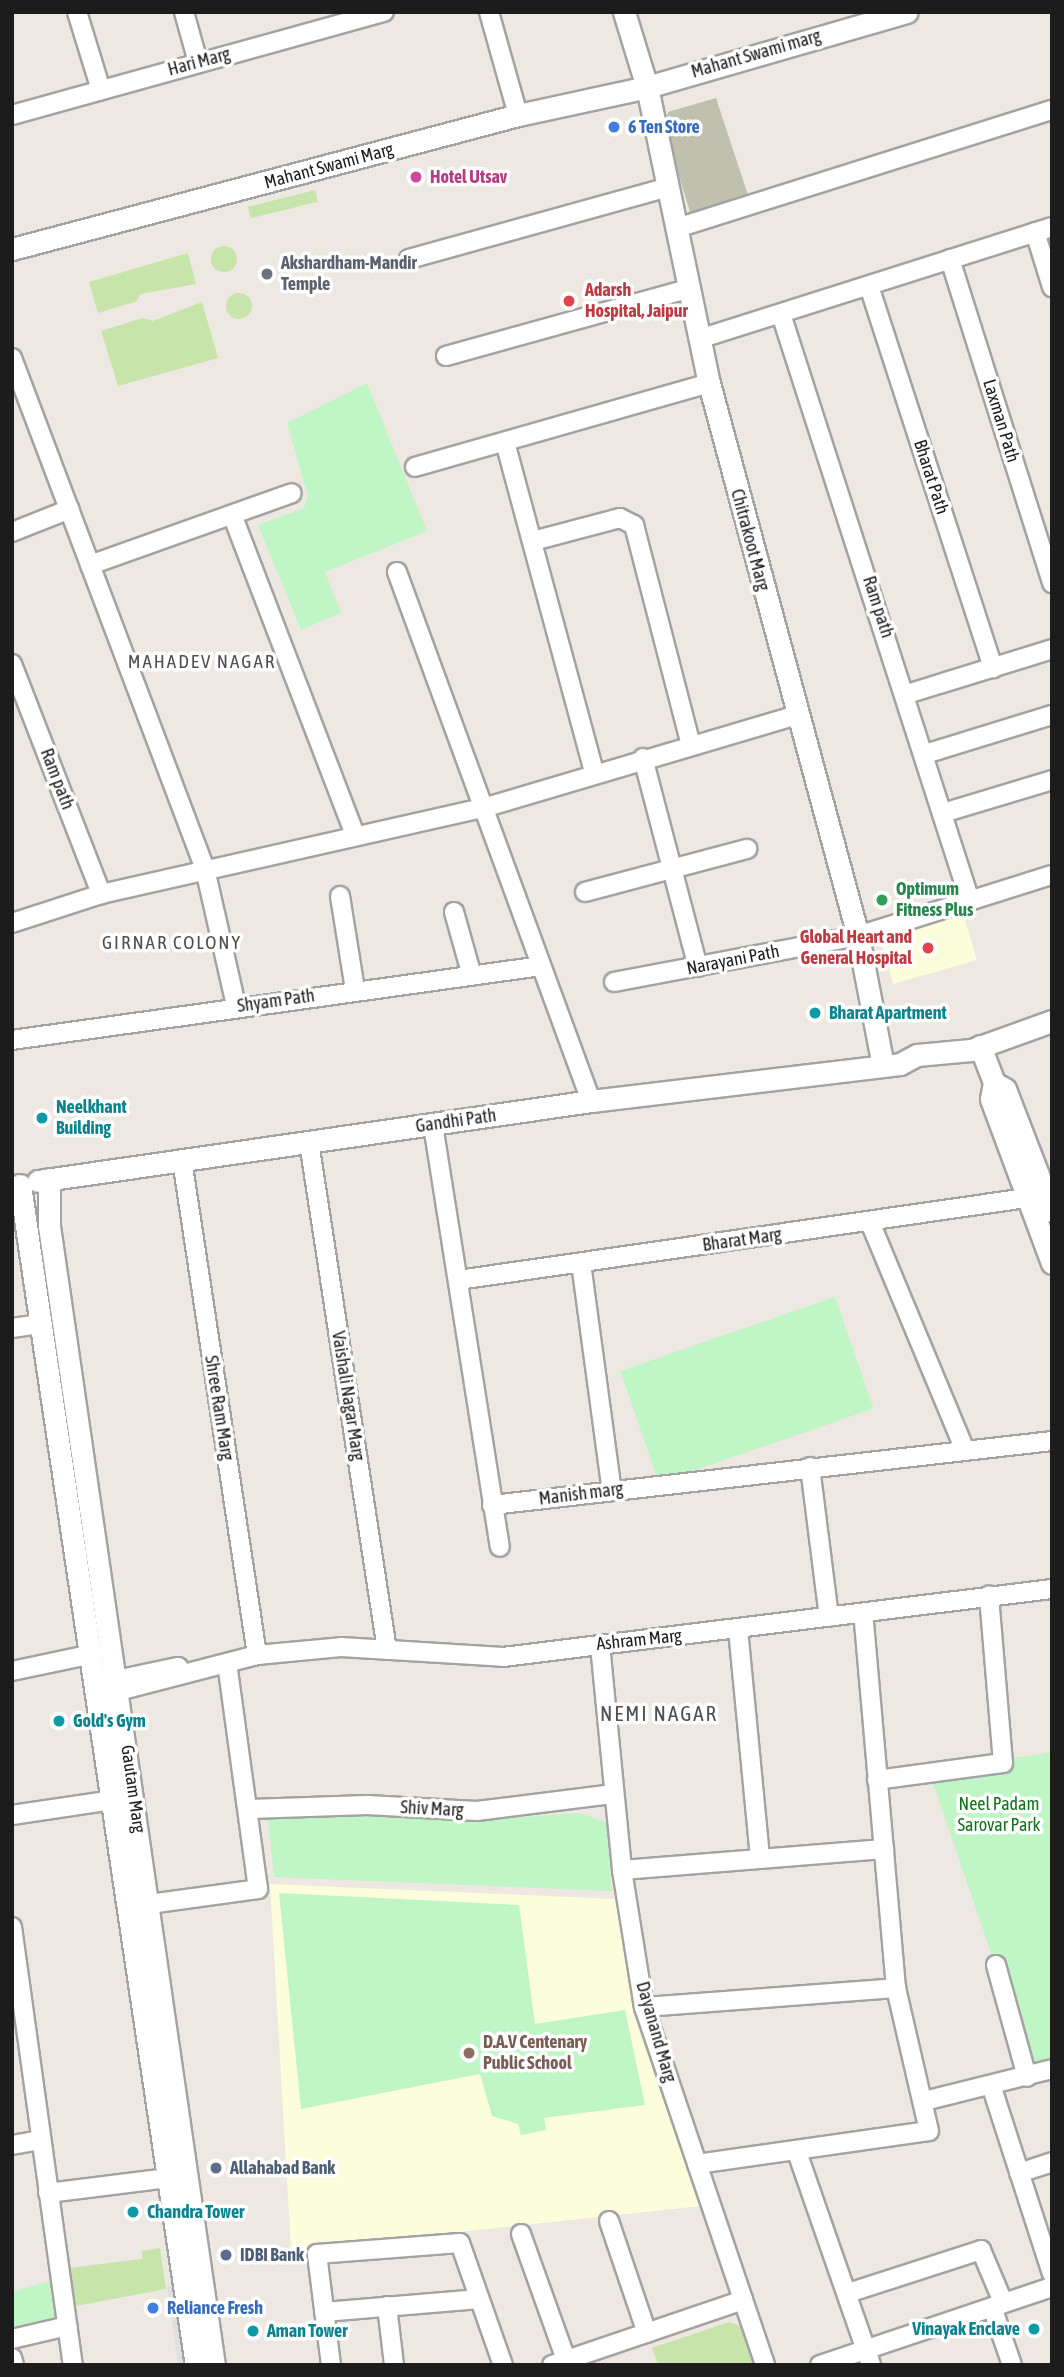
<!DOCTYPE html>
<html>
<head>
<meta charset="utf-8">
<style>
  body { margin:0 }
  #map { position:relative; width:1064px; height:2377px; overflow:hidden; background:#ede9e2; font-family:"Asap Condensed",sans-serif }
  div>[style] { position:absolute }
  .education>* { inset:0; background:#fcfddb; transform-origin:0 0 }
  .construction>* { inset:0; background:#c0c0ae }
  .grass>* { inset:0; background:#c7e4aa; transform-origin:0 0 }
  .round { border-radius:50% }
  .park>* { inset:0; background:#c0f5c5; transform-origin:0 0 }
  .parking>* { inset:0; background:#e0e0e0; transform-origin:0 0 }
  .roads { filter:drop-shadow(2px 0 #a3a3a3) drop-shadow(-2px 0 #a3a3a3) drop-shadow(0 2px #a3a3a3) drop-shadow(0 -2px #a3a3a3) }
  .minor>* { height:18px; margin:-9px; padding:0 9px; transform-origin:9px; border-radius:9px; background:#fff }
  .tertiary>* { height:21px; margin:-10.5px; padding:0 10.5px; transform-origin:10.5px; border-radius:10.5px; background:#fff }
  .dots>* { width:19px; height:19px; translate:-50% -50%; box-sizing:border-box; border:4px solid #fff; border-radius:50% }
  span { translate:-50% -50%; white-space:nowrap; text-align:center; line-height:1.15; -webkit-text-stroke:7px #fff; paint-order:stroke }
  .street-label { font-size:18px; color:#1c1c1c }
  .shop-label { font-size:18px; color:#366cbe; font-weight:700 }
  .left { translate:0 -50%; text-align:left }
  .hotel-label { font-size:18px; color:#b23c85; font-weight:700 }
  .worship-label { font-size:18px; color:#5b616d; font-weight:700 }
  .health-label { font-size:18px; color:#be3a42; font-weight:700 }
  .right { translate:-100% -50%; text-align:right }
  .leisure-label { font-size:18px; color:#27864d; font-weight:700 }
  .culture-label { font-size:18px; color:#0d838f; font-weight:700 }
  .park-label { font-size:18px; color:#12721a }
  .education-label { font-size:18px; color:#785e54; font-weight:700 }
  .service-label { font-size:18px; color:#4e5e75; font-weight:700 }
  .neighbourhood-label { font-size:19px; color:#4f4f4f; letter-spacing:2px }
  .quarter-label { font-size:21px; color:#4f4f4f; letter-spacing:2px }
  .frame { position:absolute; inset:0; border:14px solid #1c1c1c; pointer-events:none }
</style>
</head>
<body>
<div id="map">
  <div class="education">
    <i style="left:963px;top:912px;width:50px;height:87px;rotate:74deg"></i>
    <i style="clip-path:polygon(270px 1884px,615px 1899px,701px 2206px,291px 2250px)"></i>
  </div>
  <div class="construction">
    <i style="clip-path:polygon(716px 98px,749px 198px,691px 215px,664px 127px,668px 112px)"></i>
  </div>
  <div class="grass">
    <i style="left:315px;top:190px;width:12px;height:69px;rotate:76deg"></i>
    <i class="round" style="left:211px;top:246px;width:26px;height:26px"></i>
    <i style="clip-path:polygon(188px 253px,196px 284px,140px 294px,137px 301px,98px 313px,89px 282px)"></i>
    <i class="round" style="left:226px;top:293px;width:26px;height:26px"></i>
    <i style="clip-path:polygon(202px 302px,218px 358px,118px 386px,101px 331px,143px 318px,153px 321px)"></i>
    <i style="clip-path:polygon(160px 2248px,166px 2289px,75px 2306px,70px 2268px,142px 2259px,142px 2251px)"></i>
    <i style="clip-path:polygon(729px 2322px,740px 2326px,753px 2365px,658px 2365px,652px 2348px)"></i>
  </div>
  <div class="park">
    <i style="clip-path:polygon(367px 383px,427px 531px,325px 572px,341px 613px,301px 630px,258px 525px,304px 508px,308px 495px,287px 423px)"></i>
    <i style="left:835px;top:1297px;width:118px;height:227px;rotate:71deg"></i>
    <i style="clip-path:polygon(1052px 1752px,1052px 2063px,1031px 2070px,929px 1771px)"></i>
    <i style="clip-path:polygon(341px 1811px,471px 1821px,579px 1813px,606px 1822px,612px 1891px,274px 1877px,268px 1819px)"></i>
    <i style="clip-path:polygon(279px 1893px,519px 1905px,535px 2024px,625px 2010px,645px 2105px,544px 2118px,546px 2130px,521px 2135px,518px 2124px,492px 2116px,480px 2074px,301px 2109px)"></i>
    <i style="clip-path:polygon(50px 2281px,58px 2321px,12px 2334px,12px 2292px)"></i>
  </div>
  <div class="parking">
    <i style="left:175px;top:2285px;width:81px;height:8px;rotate:82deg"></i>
  </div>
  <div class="roads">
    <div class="minor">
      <i style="left:77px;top:12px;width:82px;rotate:72.9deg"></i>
      <i style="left:184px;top:12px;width:52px;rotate:74.4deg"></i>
      <i style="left:489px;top:12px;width:107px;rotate:74.3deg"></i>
      <i style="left:12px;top:115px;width:386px;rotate:-15.5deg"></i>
      <i style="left:677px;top:228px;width:393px;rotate:-17.5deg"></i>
      <i style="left:1035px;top:232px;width:58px;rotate:72.8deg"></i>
      <i style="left:409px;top:259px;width:269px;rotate:-15.5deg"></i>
      <i style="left:950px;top:259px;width:340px;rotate:72.5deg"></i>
      <i style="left:869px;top:286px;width:402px;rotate:72deg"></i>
      <i style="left:781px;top:314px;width:617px;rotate:72.15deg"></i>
      <i style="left:699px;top:339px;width:370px;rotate:-17.6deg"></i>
      <i style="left:446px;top:356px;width:251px;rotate:-15.5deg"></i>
      <i style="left:12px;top:358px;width:546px;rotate:69.31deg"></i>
      <i style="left:205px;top:869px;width:140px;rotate:77.2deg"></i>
      <i style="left:505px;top:442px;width:342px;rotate:74.9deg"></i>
      <i style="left:415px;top:467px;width:306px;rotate:-15.9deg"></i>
      <i style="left:233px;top:517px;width:341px;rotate:69deg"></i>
      <i style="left:12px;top:532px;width:62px;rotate:-21.6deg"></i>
      <i style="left:533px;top:541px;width:90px;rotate:-14.8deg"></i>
      <i style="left:620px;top:518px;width:16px;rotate:27deg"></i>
      <i style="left:634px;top:525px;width:227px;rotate:75.5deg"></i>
      <i style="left:90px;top:565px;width:214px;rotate:-19.6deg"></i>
      <i style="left:397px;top:572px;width:563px;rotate:69.86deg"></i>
      <i style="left:12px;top:664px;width:247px;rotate:68.8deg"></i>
      <i style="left:907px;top:694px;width:152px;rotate:-17.2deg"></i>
      <i style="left:925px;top:754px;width:133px;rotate:-17.1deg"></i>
      <i style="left:643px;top:758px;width:216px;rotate:75.3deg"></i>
      <i style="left:943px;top:813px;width:114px;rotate:-16.8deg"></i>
      <i style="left:585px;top:892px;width:168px;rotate:-14.9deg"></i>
      <i style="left:340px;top:896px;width:95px;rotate:80.9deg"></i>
      <i style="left:454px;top:912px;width:66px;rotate:74.3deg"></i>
      <i style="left:12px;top:923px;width:94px;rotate:-18deg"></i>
      <i style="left:101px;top:894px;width:392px;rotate:-12.7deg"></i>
      <i style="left:483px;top:808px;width:327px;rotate:-16.5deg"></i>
      <i style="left:614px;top:982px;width:248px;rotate:-10.7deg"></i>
      <i style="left:858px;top:936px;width:203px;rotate:-17.5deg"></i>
      <i style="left:12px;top:1040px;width:534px;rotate:-7.96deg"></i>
      <i style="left:433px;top:1125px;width:427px;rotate:81deg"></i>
      <i style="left:309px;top:1142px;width:514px;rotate:81.27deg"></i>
      <i style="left:182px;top:1160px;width:501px;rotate:81.38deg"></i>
      <i style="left:870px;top:1222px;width:247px;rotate:67.4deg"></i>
      <i style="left:581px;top:1263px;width:230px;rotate:82.3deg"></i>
      <i style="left:458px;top:1280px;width:574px;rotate:-8.21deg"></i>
      <i style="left:12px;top:1328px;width:28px;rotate:-8deg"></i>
      <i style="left:810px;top:1467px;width:151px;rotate:82.8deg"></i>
      <i style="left:492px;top:1505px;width:564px;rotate:-6.52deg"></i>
      <i style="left:738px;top:1629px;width:231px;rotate:84.5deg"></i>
      <i style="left:600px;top:1645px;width:226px;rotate:84.4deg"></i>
      <i style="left:622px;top:1870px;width:139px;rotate:80.9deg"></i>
      <i style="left:644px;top:2007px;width:378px;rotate:71.3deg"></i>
      <i style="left:12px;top:1671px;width:83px;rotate:-11.9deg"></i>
      <i style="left:102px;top:1683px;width:78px;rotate:-11.9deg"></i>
      <i style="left:103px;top:1695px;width:159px;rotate:-14.6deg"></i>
      <i style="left:257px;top:1655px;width:84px;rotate:-5.4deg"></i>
      <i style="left:341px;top:1647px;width:162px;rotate:3.5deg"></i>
      <i style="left:503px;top:1657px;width:553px;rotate:-7.06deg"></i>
      <i style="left:877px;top:1780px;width:127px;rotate:-7.7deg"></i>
      <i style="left:1003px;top:1763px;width:168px;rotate:-94.8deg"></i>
      <i style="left:250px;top:1809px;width:117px;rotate:-2deg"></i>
      <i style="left:367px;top:1805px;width:110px;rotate:3.1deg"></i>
      <i style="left:477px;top:1811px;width:138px;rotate:-7.1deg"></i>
      <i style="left:12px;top:1815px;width:103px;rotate:-8.4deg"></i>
      <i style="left:622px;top:1870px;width:263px;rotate:-4.6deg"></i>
      <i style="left:149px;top:1904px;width:110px;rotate:-7.8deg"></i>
      <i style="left:258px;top:1889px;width:228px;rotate:-97.8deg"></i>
      <i style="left:12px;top:1927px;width:442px;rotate:82.1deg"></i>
      <i style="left:996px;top:1965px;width:116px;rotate:74.5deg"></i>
      <i style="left:644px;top:2007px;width:253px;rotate:-4.3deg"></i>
      <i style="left:992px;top:2088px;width:195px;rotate:72.1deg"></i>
      <i style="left:924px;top:2101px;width:132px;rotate:-14deg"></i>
      <i style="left:12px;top:2145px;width:28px;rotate:-10deg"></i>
      <i style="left:797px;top:2152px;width:225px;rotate:70.8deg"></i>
      <i style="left:697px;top:2164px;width:234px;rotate:-8.1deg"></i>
      <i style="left:929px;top:2131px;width:147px;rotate:-103deg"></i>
      <i style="left:896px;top:1988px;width:376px;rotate:-95deg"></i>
      <i style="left:1019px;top:2173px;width:35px;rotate:-18deg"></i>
      <i style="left:48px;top:2193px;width:121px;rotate:-7.1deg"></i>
      <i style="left:609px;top:2221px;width:118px;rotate:71.3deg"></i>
      <i style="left:521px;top:2234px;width:134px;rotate:70.3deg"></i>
      <i style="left:848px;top:2293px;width:140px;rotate:-17.9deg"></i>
      <i style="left:981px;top:2250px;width:56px;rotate:67.1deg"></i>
      <i style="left:387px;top:2306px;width:59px;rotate:83.2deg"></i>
      <i style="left:992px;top:2307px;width:61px;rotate:71deg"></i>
      <i style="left:324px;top:2312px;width:156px;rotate:-4.8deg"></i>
      <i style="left:12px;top:2339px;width:57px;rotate:-13.3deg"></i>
      <i style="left:12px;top:2358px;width:7px;rotate:74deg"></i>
      <i style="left:331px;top:2365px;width:112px;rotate:-97.2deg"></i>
      <i style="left:317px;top:2254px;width:143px;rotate:-4.4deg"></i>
      <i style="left:460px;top:2243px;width:129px;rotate:70.6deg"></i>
      <i style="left:552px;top:2365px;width:202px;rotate:-18.8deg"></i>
      <i style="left:820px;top:2365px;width:245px;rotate:-18.6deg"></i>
    </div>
    <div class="tertiary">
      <i style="left:624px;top:12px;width:78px;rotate:73deg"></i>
      <i style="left:647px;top:87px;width:302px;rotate:78.2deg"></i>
      <i style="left:709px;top:383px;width:573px;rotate:74.92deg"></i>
      <i style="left:858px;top:936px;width:132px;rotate:79.1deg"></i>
      <i style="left:12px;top:249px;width:523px;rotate:-14.83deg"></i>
      <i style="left:518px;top:115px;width:132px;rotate:-12.2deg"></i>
      <i style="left:647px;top:87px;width:270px;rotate:-16.1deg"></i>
      <i style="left:980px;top:1046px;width:40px;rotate:69deg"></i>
      <i style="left:994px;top:1083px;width:16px;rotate:101deg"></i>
      <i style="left:991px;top:1099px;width:175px;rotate:69.6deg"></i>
      <i style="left:994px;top:1083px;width:13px;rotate:29deg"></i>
      <i style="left:1005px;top:1089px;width:131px;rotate:68.9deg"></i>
      <i style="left:49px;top:1179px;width:47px;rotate:90deg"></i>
      <i style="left:49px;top:1226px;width:1151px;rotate:81.76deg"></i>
      <i style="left:38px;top:1181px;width:559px;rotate:-8.23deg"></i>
      <i style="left:591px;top:1101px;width:311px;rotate:-6.8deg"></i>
      <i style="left:900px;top:1064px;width:19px;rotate:-28deg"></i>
      <i style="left:917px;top:1055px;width:54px;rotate:-5.3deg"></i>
      <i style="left:971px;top:1050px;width:86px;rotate:-19.7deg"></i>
      <i style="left:20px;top:1185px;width:1193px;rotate:81.52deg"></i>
    </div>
  </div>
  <div class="dots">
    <i style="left:614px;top:127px;background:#3f7fe0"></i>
    <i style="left:416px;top:177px;background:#d1479c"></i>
    <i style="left:267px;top:274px;background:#6b7280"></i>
    <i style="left:569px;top:301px;background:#e0444e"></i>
    <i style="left:882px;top:900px;background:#2e9e5b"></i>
    <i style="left:928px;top:948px;background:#e0444e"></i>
    <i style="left:815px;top:1013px;background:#0f9aa8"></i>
    <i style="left:42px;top:1118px;background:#0f9aa8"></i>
    <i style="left:59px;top:1721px;background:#0f9aa8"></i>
    <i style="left:469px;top:2053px;background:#8d6e63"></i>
    <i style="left:216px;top:2168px;background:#5c6f8a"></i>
    <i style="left:133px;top:2212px;background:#0f9aa8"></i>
    <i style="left:226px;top:2255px;background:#5c6f8a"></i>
    <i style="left:153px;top:2308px;background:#3f7fe0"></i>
    <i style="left:1034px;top:2329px;background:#0f9aa8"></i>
    <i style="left:253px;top:2331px;background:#0f9aa8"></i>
  </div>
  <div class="street-label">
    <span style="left:756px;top:54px;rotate:-16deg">Mahant Swami marg</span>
    <span style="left:199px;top:62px;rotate:-15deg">Hari Marg</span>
    <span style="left:329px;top:166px;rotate:-15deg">Mahant Swami Marg</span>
    <span style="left:1001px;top:421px;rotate:73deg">Laxman Path</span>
    <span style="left:931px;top:477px;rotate:72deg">Bharat Path</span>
    <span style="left:750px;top:540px;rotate:75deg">Chitrakoot Marg</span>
    <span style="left:878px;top:607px;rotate:72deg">Ram path</span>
    <span style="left:57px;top:779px;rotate:69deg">Ram path</span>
    <span style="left:733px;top:960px;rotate:-11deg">Narayani Path</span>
    <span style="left:276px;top:1001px;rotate:-8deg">Shyam Path</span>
    <span style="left:456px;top:1121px;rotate:-8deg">Gandhi Path</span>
    <span style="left:742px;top:1240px;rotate:-8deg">Bharat Marg</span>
    <span style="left:348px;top:1396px;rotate:81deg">Vaishali Nagar Marg</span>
    <span style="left:219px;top:1408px;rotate:81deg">Shree Ram Marg</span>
    <span style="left:581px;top:1494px;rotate:-7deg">Manish marg</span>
    <span style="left:639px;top:1640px;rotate:-6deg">Ashram Marg</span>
    <span style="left:133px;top:1789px;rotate:82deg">Gautam Marg</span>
    <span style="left:432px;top:1809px;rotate:3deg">Shiv Marg</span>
    <span style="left:656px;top:2032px;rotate:74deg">Dayanand Marg</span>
  </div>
  <div class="shop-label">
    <span class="left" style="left:628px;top:127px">6 Ten Store</span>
    <span class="left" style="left:167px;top:2308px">Reliance Fresh</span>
  </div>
  <div class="hotel-label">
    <span class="left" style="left:430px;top:177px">Hotel Utsav</span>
  </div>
  <div class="worship-label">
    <span class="left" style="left:281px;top:274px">Akshardham-Mandir<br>Temple</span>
  </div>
  <div class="health-label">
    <span class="left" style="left:585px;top:301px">Adarsh<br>Hospital, Jaipur</span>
    <span class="right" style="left:912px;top:948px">Global Heart and<br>General Hospital</span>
  </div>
  <div class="leisure-label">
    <span class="left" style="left:896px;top:900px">Optimum<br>Fitness Plus</span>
  </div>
  <div class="culture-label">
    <span class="left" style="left:829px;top:1013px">Bharat Apartment</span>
    <span class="left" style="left:56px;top:1118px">Neelkhant<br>Building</span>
    <span class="left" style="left:73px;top:1721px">Gold's Gym</span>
    <span class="left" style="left:147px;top:2212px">Chandra Tower</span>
    <span class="right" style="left:1020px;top:2329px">Vinayak Enclave</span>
    <span class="left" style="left:267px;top:2331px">Aman Tower</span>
  </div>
  <div class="park-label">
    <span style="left:999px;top:1815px">Neel Padam<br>Sarovar Park</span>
  </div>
  <div class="education-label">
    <span class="left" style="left:483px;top:2053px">D.A.V Centenary<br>Public School</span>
  </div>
  <div class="service-label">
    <span class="left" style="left:230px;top:2168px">Allahabad Bank</span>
    <span class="left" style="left:240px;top:2255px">IDBI Bank</span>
  </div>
  <div class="neighbourhood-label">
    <span style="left:202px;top:662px">MAHADEV NAGAR</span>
    <span style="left:172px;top:943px">GIRNAR COLONY</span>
  </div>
  <div class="quarter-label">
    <span style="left:659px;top:1713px">NEMI NAGAR</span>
  </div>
  <div class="frame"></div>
</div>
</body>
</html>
